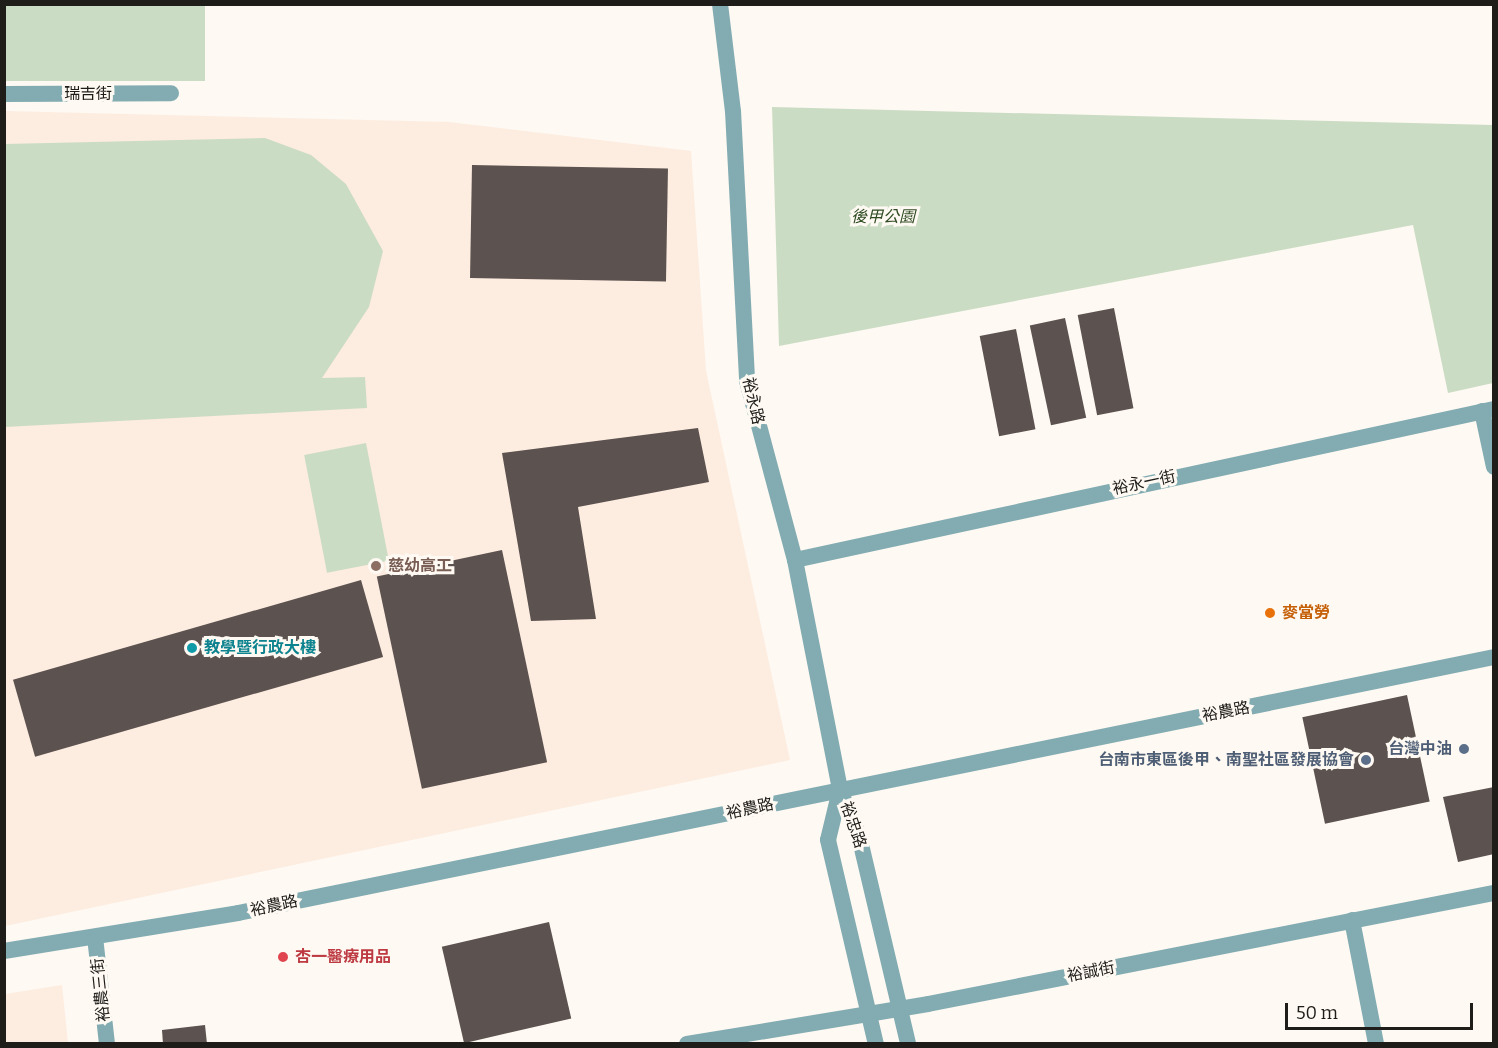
<!DOCTYPE html>
<html>
<head>
<meta charset="utf-8">
<style>
  body { margin:0 }
  #map { position:relative; width:1498px; height:1048px; overflow:hidden; background:#fef9f2; font-family:Bitter,"Noto Sans TC",serif }
  div>[style] { position:absolute }
  .education>* { inset:0; background:#fdece0 }
  .green>* { inset:0; background:#cbdcc4; transform-origin:0 0 }
  .building>* { inset:0; background:#5c524f; transform-origin:0 0 }
  .minor>* { height:16px; margin:-8px; padding:0 8px; transform-origin:8px; border-radius:8px; background:#82acb2 }
  .tertiary>* { height:16px; margin:-8px; padding:0 8px; transform-origin:8px; border-radius:8px; background:#82acb2 }
  .dots>* { width:16px; height:16px; translate:-50% -50%; box-sizing:border-box; border:3px solid #fef9f2; border-radius:50% }
  span { translate:-50% -50%; white-space:nowrap; text-align:center; line-height:1.15; -webkit-text-stroke:6px #fef9f2; paint-order:stroke }
  .street-label { font-size:16px; color:#1f1d1a }
  .park-label { font-size:16px; color:#304c24; font-style:italic }
  .education-label { font-size:16px; color:#785e54; font-weight:700 }
  .left { translate:0 -50%; text-align:left }
  .food-label { font-size:16px; color:#c56008; font-weight:700 }
  .culture-label { font-size:16px; color:#0d838f; font-weight:700 }
  .service-label { font-size:16px; color:#4e5e75; font-weight:700 }
  .right { translate:-100% -50%; text-align:right }
  .health-label { font-size:16px; color:#be3a42; font-weight:700 }
  .frame { position:absolute; inset:0; border:6px solid #1f1d1a; pointer-events:none }
  .scale { position:absolute; left:1285px; top:1003px; width:188px; height:27px; box-sizing:border-box; border:3px solid #1f1d1a; border-top:0; padding-left:8px; font-size:18px; line-height:21px; white-space:nowrap; color:#1f1d1a; -webkit-text-stroke:4px #fef9f2; paint-order:stroke }
</style>
</head>
<body>
<div id="map">
  <div class="education">
    <i style="clip-path:polygon(5px 111px,449px 122px,691px 151px,706px 371px,790px 760px,5px 926px)"></i>
    <i style="clip-path:polygon(62px 985px,68px 1043px,5px 1043px,5px 994px)"></i>
  </div>
  <div class="green">
    <i style="left:5px;top:4px;width:200px;height:77px"></i>
    <i style="clip-path:polygon(772px 107px,1493px 125px,1493px 383px,1448px 393px,1413px 225px,779px 346px)"></i>
    <i style="clip-path:polygon(265px 138px,311px 155px,346px 184px,383px 251px,369px 307px,322px 378px,365px 377px,367px 408px,5px 427px,5px 144px)"></i>
    <i style="left:366px;top:443px;width:120px;height:63px;rotate:79deg"></i>
  </div>
  <div class="building">
    <i style="left:472px;top:165px;width:196px;height:113px;rotate:1deg"></i>
    <i style="left:1114px;top:308px;width:102px;height:37px;rotate:79deg"></i>
    <i style="left:1065px;top:318px;width:102px;height:36px;rotate:78deg"></i>
    <i style="left:1016px;top:329px;width:102px;height:37px;rotate:79deg"></i>
    <i style="clip-path:polygon(698px 428px,709px 482px,578px 507px,596px 619px,531px 621px,502px 453px)"></i>
    <i style="left:502px;top:550px;width:217px;height:128px;rotate:78deg"></i>
    <i style="left:361px;top:580px;width:80px;height:362px;rotate:74deg"></i>
    <i style="left:1407px;top:695px;width:109px;height:107px;rotate:78deg"></i>
    <i style="clip-path:polygon(1494px 787px,1494px 854px,1458px 862px,1443px 797px)"></i>
    <i style="left:549px;top:922px;width:99px;height:110px;rotate:77deg"></i>
    <i style="clip-path:polygon(205px 1025px,207px 1044px,163px 1044px,162px 1030px)"></i>
  </div>
  <div class="minor">
    <i style="left:4px;top:94px;width:167px;rotate:-0.3deg"></i>
    <i style="left:1482px;top:411px;width:57px;rotate:77.9deg"></i>
    <i style="left:795px;top:560px;width:715px;rotate:-12.19deg"></i>
    <i style="left:1352px;top:920px;width:126px;rotate:79deg"></i>
    <i style="left:95px;top:937px;width:108px;rotate:83.6deg"></i>
    <i style="left:687px;top:1044px;width:244px;rotate:-9.4deg"></i>
    <i style="left:928px;top:1004px;width:577px;rotate:-11.1deg"></i>
  </div>
  <div class="tertiary">
    <i style="left:720px;top:4px;width:108px;rotate:83.1deg"></i>
    <i style="left:733px;top:111px;width:270px;rotate:87deg"></i>
    <i style="left:747px;top:381px;width:185px;rotate:75deg"></i>
    <i style="left:795px;top:560px;width:234px;rotate:78.9deg"></i>
    <i style="left:840px;top:790px;width:50px;rotate:67.6deg"></i>
    <i style="left:859px;top:836px;width:214px;rotate:76.7deg"></i>
    <i style="left:840px;top:790px;width:51px;rotate:103.5deg"></i>
    <i style="left:828px;top:840px;width:210px;rotate:76.8deg"></i>
    <i style="left:4px;top:951px;width:237px;rotate:-9.2deg"></i>
    <i style="left:238px;top:913px;width:1282px;rotate:-11.52deg"></i>
  </div>
  <div class="dots">
    <i style="left:376px;top:566px;background:#8d6e63"></i>
    <i style="left:1270px;top:613px;background:#e8710a"></i>
    <i style="left:192px;top:648px;background:#0f9aa8"></i>
    <i style="left:1464px;top:749px;background:#5c6f8a"></i>
    <i style="left:1366px;top:760px;background:#5c6f8a"></i>
    <i style="left:283px;top:957px;background:#e0444e"></i>
  </div>
  <div class="street-label">
    <span style="left:88px;top:94px">瑞吉街</span>
    <span style="left:753px;top:401px;rotate:77deg">裕永路</span>
    <span style="left:1144px;top:483px;rotate:-12deg">裕永一街</span>
    <span style="left:1226px;top:712px;rotate:-11deg">裕農路</span>
    <span style="left:750px;top:809px;rotate:-12deg">裕農路</span>
    <span style="left:853px;top:825px;rotate:71deg">裕忠路</span>
    <span style="left:274px;top:906px;rotate:-12deg">裕農路</span>
    <span style="left:1091px;top:972px;rotate:-11deg">裕誠街</span>
    <span style="left:101px;top:990px;rotate:-96deg">裕農三街</span>
  </div>
  <div class="park-label">
    <span style="left:883px;top:217px">後甲公園</span>
  </div>
  <div class="education-label">
    <span class="left" style="left:388px;top:566px">慈幼高工</span>
  </div>
  <div class="food-label">
    <span class="left" style="left:1282px;top:613px">麥當勞</span>
  </div>
  <div class="culture-label">
    <span class="left" style="left:204px;top:648px">教學暨行政大樓</span>
  </div>
  <div class="service-label">
    <span class="right" style="left:1452px;top:749px">台灣中油</span>
    <span class="right" style="left:1354px;top:760px">台南市東區後甲、南聖社區發展協會</span>
  </div>
  <div class="health-label">
    <span class="left" style="left:295px;top:957px">杏一醫療用品</span>
  </div>
  <div class="frame"></div>
  <div class="scale">50 m</div>
</div>
</body>
</html>
